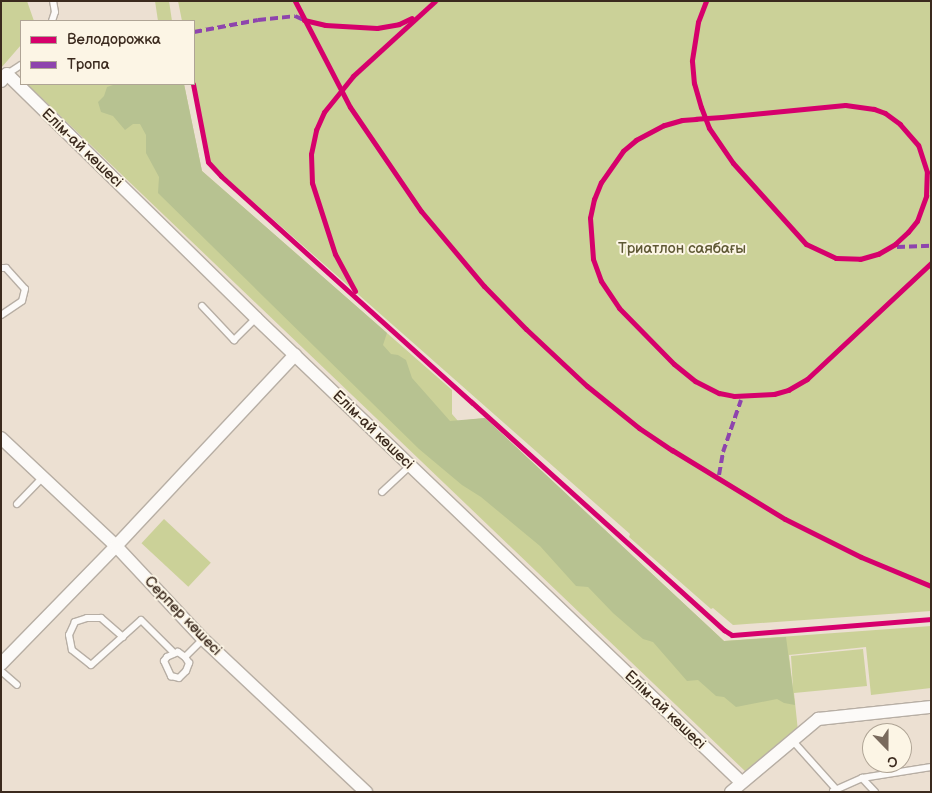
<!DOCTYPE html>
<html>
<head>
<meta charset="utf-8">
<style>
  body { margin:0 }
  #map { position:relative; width:932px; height:793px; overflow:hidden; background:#ece0d2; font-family:"Balsamiq Sans",sans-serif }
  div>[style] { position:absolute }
  .green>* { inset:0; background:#cbd198; transform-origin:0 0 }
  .forest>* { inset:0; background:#b7c291 }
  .roads { filter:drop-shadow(1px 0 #b7aea4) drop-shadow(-1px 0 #b7aea4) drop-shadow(0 1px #b7aea4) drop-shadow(0 -1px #b7aea4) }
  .lane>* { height:6px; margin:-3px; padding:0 3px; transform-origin:3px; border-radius:3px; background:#fcfaf8 }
  .street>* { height:12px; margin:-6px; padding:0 6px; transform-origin:6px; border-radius:6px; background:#fcfaf8 }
  .quiet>* { height:4px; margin-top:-2px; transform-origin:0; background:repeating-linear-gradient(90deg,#8e44ad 0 8px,transparent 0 12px) }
  .cycleway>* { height:5px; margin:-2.5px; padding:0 2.5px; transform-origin:2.5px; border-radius:2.5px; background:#d6006c }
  span { translate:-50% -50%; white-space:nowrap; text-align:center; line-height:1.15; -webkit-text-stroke:4px #fcf5e5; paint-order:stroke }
  .street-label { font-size:15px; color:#3b2a1e }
  .park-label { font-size:15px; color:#5e5834 }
  .frame { position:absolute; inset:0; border:2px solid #3b2a1e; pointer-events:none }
  .legend { position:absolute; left:20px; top:20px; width:175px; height:65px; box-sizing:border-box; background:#fcf5e5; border:1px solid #afa495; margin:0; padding:6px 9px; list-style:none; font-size:15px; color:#3b2a1e }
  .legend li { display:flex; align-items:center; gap:10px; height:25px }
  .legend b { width:25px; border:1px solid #afa495 }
  .north { position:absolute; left:862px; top:723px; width:50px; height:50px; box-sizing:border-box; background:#fcf5e5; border:1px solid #afa495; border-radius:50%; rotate:158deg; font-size:14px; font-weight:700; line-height:20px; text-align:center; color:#3b2a1e }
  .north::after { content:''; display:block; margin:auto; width:18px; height:22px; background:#796a5d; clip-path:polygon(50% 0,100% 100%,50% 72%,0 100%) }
</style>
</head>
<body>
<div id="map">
  <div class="green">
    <i style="clip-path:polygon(1px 1px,27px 1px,34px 21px,21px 21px,21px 45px,1px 68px)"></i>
    <i style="clip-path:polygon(155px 1px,169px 1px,172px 21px,158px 21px)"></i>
    <i style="clip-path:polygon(178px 1px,931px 1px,931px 611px,733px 625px,713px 608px,711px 609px,629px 537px,630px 534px,208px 162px,194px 84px,194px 21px,182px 21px)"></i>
    <i style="clip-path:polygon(27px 84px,184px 84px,202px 171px,452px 390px,452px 414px,458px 421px,485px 418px,724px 641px,931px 626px,931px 688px,871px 695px,866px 647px,789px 655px,793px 689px,791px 656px,863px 649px,867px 686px,794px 693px,798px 731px,746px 772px)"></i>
    <i style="left:164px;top:519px;width:64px;height:33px;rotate:43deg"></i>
  </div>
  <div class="forest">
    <i style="clip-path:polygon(116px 84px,184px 84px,202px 171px,387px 333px,383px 345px,391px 354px,398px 355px,406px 360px,412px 378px,450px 421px,485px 418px,724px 641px,786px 637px,795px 705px,784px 703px,777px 699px,736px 707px,724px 697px,716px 696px,698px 680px,687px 681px,653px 642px,643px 639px,613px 613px,588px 587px,576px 586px,540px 546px,481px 497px,462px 485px,419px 449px,158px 193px,159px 177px,146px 153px,146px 135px,140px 124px,133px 124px,125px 130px,113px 116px,101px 112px,98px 102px,104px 96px,107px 87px)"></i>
  </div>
  <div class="roads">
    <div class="lane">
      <i style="left:52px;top:21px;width:9px;rotate:-72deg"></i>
      <i style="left:55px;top:12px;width:11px;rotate:-100deg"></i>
      <i style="left:7px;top:74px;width:17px;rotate:-33deg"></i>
      <i style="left:1px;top:268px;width:5px"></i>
      <i style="left:6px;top:268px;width:28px;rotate:48deg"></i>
      <i style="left:25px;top:289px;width:12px;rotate:104deg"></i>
      <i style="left:22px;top:301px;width:25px;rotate:146deg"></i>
      <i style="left:202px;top:306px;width:47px;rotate:46.7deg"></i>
      <i style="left:234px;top:340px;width:31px;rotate:-45deg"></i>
      <i style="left:382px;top:492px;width:38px;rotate:-43deg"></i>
      <i style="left:17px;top:504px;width:37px;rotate:-46deg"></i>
      <i style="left:123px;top:637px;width:29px;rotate:-139deg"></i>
      <i style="left:101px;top:618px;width:14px;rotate:180deg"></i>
      <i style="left:87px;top:618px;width:13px;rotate:162deg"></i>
      <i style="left:75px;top:622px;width:14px;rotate:115deg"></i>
      <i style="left:69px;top:635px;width:15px;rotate:79deg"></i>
      <i style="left:72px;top:650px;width:24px;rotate:38deg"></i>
      <i style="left:91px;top:665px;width:67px;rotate:-42deg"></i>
      <i style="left:141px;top:620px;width:47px;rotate:45deg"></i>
      <i style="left:185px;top:657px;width:9px;rotate:-144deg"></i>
      <i style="left:178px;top:652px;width:12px;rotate:156deg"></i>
      <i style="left:167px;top:657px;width:5px;rotate:127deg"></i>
      <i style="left:164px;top:661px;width:17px;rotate:65deg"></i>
      <i style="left:171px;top:676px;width:8px;rotate:14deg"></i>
      <i style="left:179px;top:678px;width:10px;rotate:-45deg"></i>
      <i style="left:186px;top:671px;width:9px;rotate:-69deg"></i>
      <i style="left:189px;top:663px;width:7px;rotate:-124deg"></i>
      <i style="left:185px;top:657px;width:25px;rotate:-45deg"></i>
      <i style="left:1px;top:671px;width:21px;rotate:41deg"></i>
      <i style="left:792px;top:740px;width:64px;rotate:48.1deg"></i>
      <i style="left:862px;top:778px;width:70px;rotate:-9.1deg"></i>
      <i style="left:833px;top:791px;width:32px;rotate:-24deg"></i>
      <i style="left:862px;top:778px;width:19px;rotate:47deg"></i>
    </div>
    <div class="street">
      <i style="left:1px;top:81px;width:9px;rotate:-49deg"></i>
      <i style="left:7px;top:74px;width:349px;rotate:44.4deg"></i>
      <i style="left:256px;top:318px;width:671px;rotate:43.73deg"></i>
      <i style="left:1px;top:438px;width:158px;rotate:43.2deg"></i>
      <i style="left:116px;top:546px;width:127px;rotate:46.9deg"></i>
      <i style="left:203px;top:639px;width:224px;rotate:43.2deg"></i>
      <i style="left:1px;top:664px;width:165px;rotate:-45.7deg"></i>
      <i style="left:116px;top:546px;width:262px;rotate:-46.9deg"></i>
      <i style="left:731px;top:792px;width:114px;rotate:-40deg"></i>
      <i style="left:818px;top:719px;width:114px;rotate:-6.1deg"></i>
    </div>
  </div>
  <div class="quiet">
    <i style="left:194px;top:32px;width:65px;rotate:-10.6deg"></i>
    <i style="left:258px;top:20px;width:37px;rotate:-6deg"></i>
    <i style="left:295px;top:16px;width:10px;rotate:24deg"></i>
    <i style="left:897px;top:247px;width:34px;rotate:-2deg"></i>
    <i style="left:719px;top:475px;width:23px;rotate:-80deg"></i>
    <i style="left:723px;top:452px;width:55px;rotate:-70.9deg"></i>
  </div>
  <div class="cycleway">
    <i style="left:295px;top:1px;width:119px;rotate:62.6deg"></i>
    <i style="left:350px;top:107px;width:126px;rotate:55.7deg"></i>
    <i style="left:421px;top:211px;width:98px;rotate:50deg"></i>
    <i style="left:484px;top:286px;width:60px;rotate:45.7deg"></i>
    <i style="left:526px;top:329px;width:83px;rotate:43.1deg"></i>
    <i style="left:587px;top:386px;width:67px;rotate:38.9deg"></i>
    <i style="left:639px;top:428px;width:40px;rotate:34deg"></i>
    <i style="left:672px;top:450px;width:132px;rotate:31.4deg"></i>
    <i style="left:785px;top:519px;width:85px;rotate:26.6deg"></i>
    <i style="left:861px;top:557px;width:76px;rotate:22.5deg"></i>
    <i style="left:706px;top:1px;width:22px;rotate:111deg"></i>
    <i style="left:698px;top:22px;width:39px;rotate:99deg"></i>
    <i style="left:692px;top:61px;width:22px;rotate:85deg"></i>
    <i style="left:694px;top:83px;width:25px;rotate:74deg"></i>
    <i style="left:701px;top:107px;width:22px;rotate:69deg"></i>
    <i style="left:709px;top:128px;width:42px;rotate:55.6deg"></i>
    <i style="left:733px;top:163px;width:109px;rotate:48deg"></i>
    <i style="left:806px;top:244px;width:33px;rotate:25deg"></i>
    <i style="left:836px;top:258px;width:24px;rotate:2deg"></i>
    <i style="left:860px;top:259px;width:19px;rotate:-16deg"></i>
    <i style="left:878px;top:254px;width:20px;rotate:-30deg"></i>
    <i style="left:895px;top:244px;width:18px;rotate:-43deg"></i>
    <i style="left:908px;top:232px;width:14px;rotate:-51deg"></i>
    <i style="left:917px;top:221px;width:27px;rotate:-70deg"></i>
    <i style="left:926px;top:196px;width:24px;rotate:-88deg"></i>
    <i style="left:927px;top:172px;width:28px;rotate:-108deg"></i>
    <i style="left:918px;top:145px;width:28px;rotate:-131deg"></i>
    <i style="left:900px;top:124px;width:19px;rotate:-144deg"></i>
    <i style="left:885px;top:113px;width:12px;rotate:-160deg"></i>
    <i style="left:874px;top:109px;width:29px;rotate:-172deg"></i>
    <i style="left:845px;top:105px;width:124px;rotate:174.4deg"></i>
    <i style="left:722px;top:117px;width:26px;rotate:176deg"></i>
    <i style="left:696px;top:119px;width:14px;rotate:176deg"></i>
    <i style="left:682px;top:120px;width:19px;rotate:164deg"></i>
    <i style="left:664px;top:125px;width:32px;rotate:152deg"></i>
    <i style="left:636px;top:140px;width:17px;rotate:140deg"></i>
    <i style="left:623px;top:151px;width:38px;rotate:125deg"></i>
    <i style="left:601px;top:182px;width:18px;rotate:112deg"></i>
    <i style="left:594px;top:199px;width:19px;rotate:102deg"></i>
    <i style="left:590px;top:218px;width:41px;rotate:85.8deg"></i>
    <i style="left:593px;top:259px;width:23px;rotate:70deg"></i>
    <i style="left:601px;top:281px;width:32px;rotate:56deg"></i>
    <i style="left:619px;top:308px;width:78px;rotate:45.5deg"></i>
    <i style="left:674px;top:364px;width:27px;rotate:39deg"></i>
    <i style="left:695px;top:381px;width:27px;rotate:27deg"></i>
    <i style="left:719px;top:393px;width:15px;rotate:11deg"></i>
    <i style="left:734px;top:396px;width:40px;rotate:-2.9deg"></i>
    <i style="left:774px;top:394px;width:15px;rotate:-16deg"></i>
    <i style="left:788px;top:390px;width:22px;rotate:-30deg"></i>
    <i style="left:807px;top:379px;width:170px;rotate:-43.1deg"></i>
    <i style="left:304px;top:20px;width:22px;rotate:13deg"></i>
    <i style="left:325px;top:25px;width:52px;rotate:3.3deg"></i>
    <i style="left:377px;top:28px;width:22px;rotate:-10deg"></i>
    <i style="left:399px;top:24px;width:14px;rotate:-25deg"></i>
    <i style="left:193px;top:84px;width:79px;rotate:79.1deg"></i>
    <i style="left:208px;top:162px;width:19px;rotate:47deg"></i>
    <i style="left:221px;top:176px;width:678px;rotate:42.07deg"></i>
    <i style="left:724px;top:630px;width:9px;rotate:32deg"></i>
    <i style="left:732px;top:635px;width:200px;rotate:-4.6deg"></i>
    <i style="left:355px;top:291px;width:42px;rotate:-118.4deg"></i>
    <i style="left:335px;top:254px;width:75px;rotate:-107.9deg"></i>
    <i style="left:312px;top:183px;width:29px;rotate:-92deg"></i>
    <i style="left:311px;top:154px;width:25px;rotate:-78deg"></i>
    <i style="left:316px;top:130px;width:20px;rotate:-66deg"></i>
    <i style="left:324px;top:112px;width:46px;rotate:-51.1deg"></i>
    <i style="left:353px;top:76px;width:111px;rotate:-42.4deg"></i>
  </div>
  <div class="street-label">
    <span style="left:82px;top:148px;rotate:44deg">Елім-ай көшесі</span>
    <span style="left:373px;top:430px;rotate:44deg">Елім-ай көшесі</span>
    <span style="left:183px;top:616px;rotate:46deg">Серпер көшесі</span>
    <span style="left:665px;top:710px;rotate:44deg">Елім-ай көшесі</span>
  </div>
  <div class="park-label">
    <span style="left:682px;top:249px">Триатлон саябағы</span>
  </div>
  <div class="frame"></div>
  <ul class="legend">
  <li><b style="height:6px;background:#d6006c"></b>Велодорожка</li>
  <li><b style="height:6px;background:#8e44ad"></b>Тропа</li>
  </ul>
  <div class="north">С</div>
</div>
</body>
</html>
